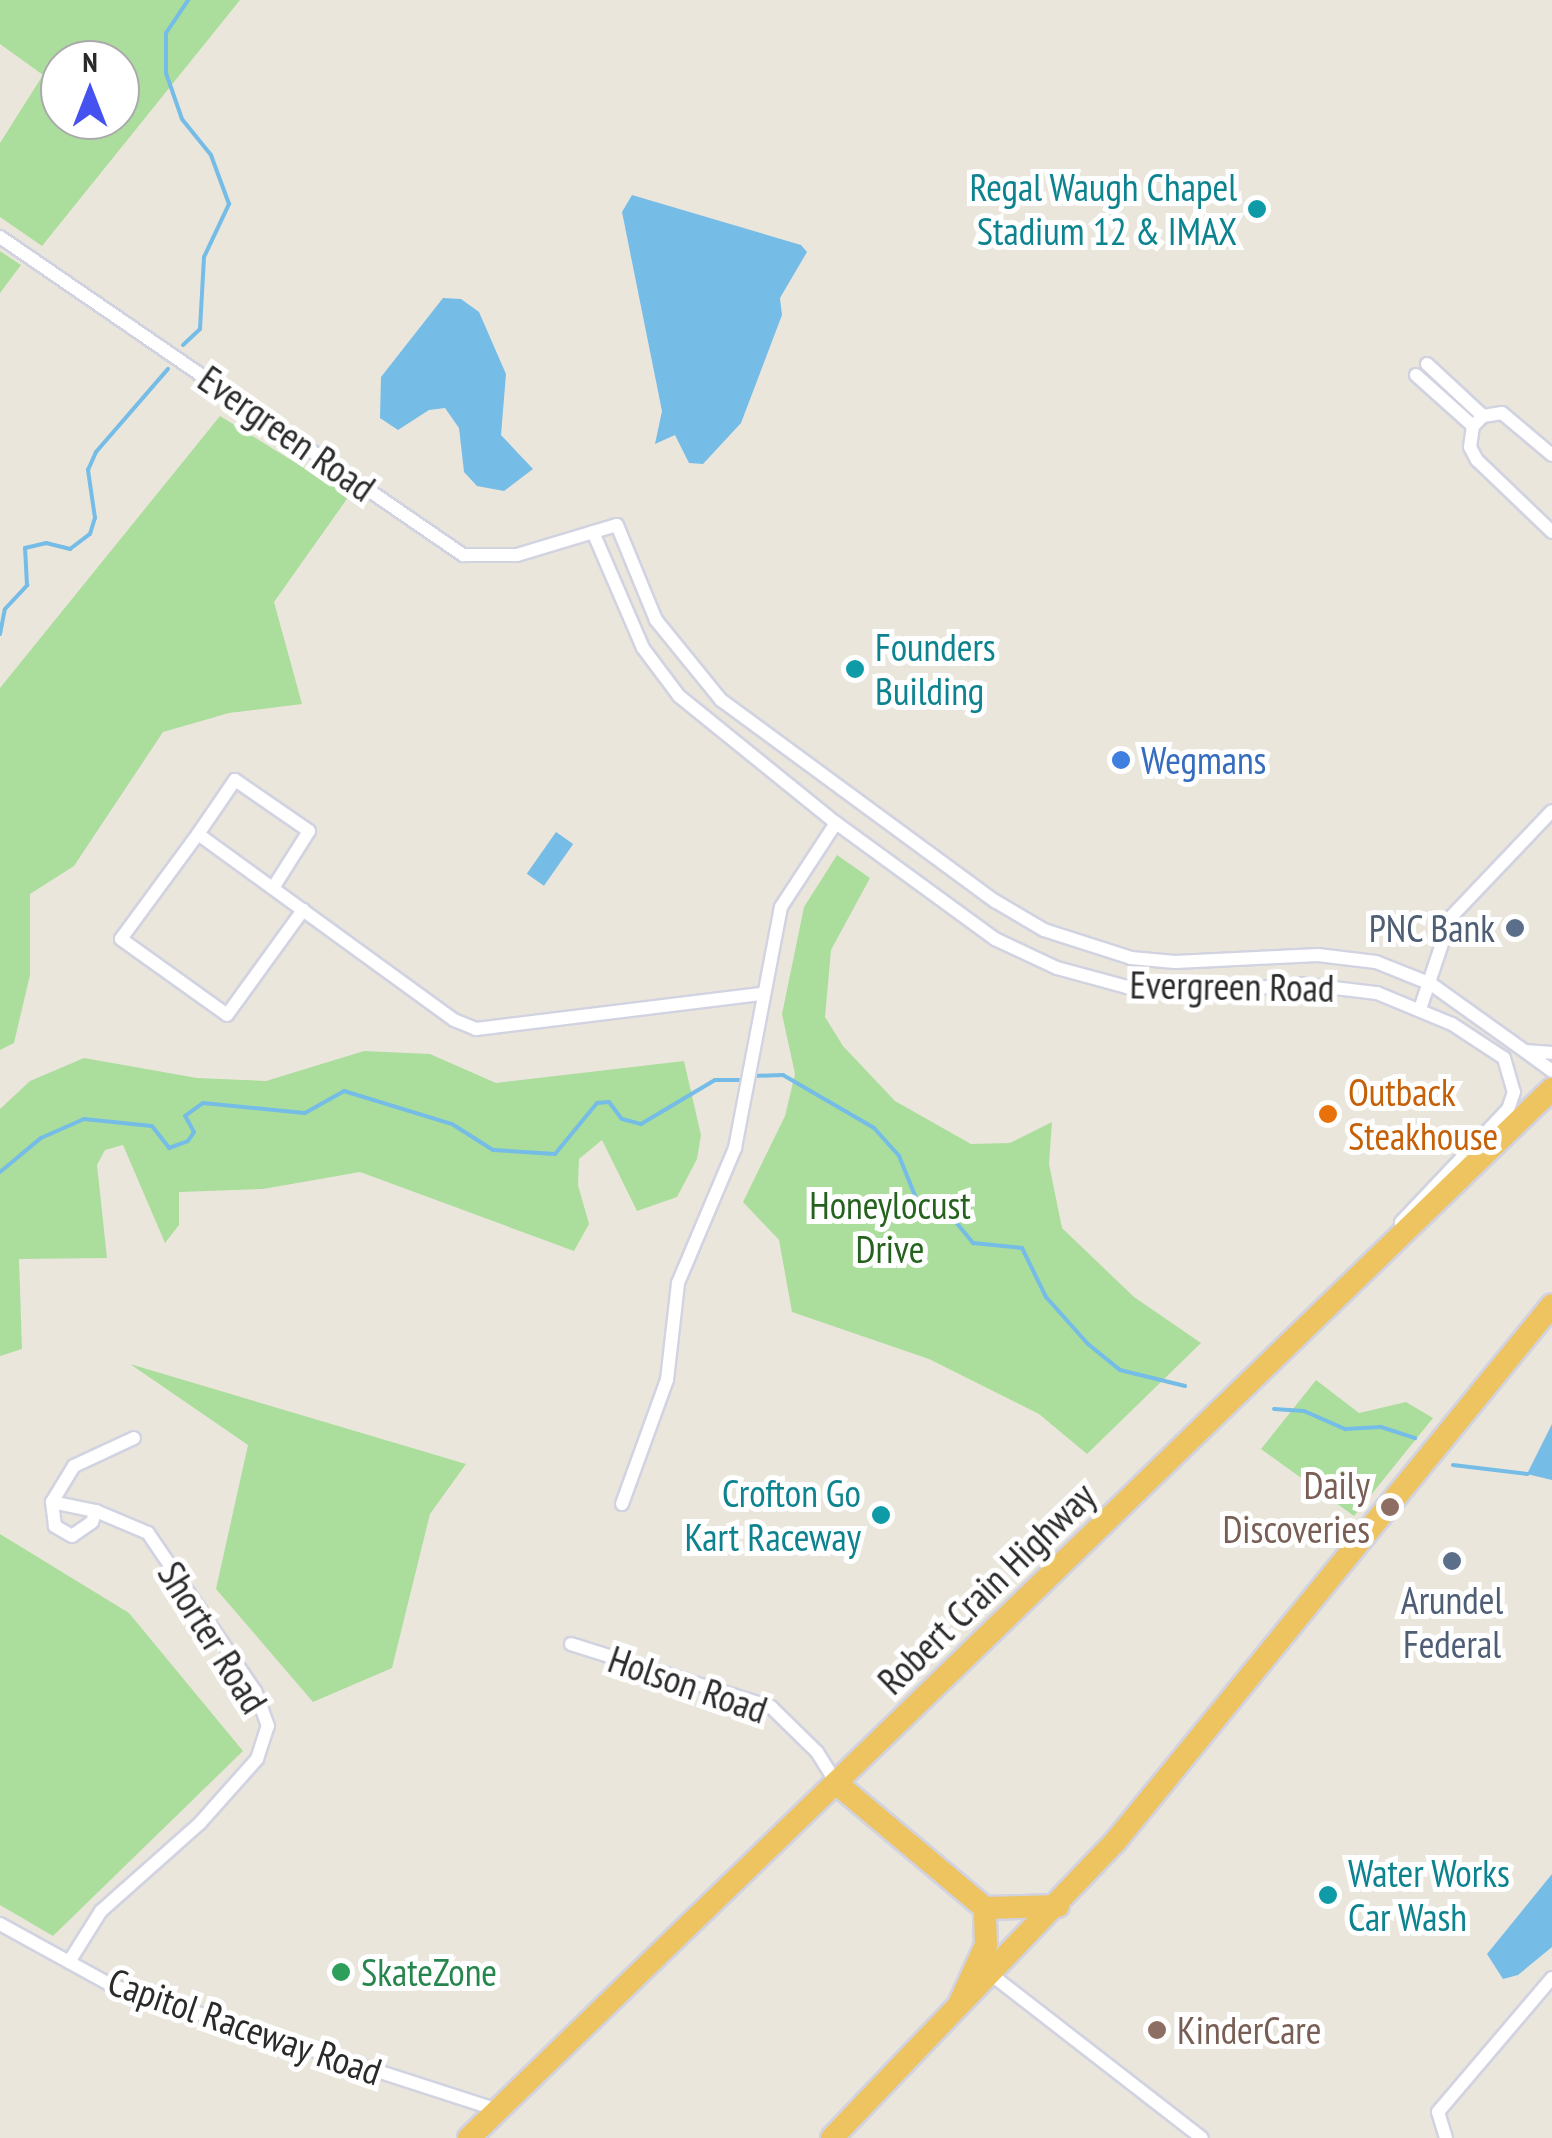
<!DOCTYPE html>
<html>
<head>
<meta charset="utf-8">
<style>
  body { margin:0 }
  #map { position:relative; width:1552px; height:2138px; overflow:hidden; background:#ebe6dc; font-family:"PT Sans Narrow",sans-serif }
  div>[style] { position:absolute }
  .green>* { inset:0; background:#abde9c }
  .water>* { inset:0; background:#75bce7; transform-origin:0 0 }
  .stream>* { height:4px; margin:-2px; padding:0 2px; transform-origin:2px; border-radius:2px; background:#75bce7 }
  .roads { filter:drop-shadow(2px 0 #d2d3e1) drop-shadow(-2px 0 #d2d3e1) drop-shadow(0 2px #d2d3e1) drop-shadow(0 -2px #d2d3e1) }
  .minor>* { height:12px; margin:-6px; padding:0 6px; transform-origin:6px; border-radius:6px; background:#fff }
  .trunk>* { height:22px; margin:-11px; padding:0 11px; transform-origin:11px; border-radius:11px; background:#eec461 }
  .dots>* { width:28px; height:28px; translate:-50% -50%; box-sizing:border-box; border:5px solid #fff; border-radius:50% }
  span { translate:-50% -50%; white-space:nowrap; text-align:center; line-height:1.15; -webkit-text-stroke:10px #fff; paint-order:stroke }
  .culture-label { font-size:38px; color:#0d838f }
  .right { translate:-100% -50%; text-align:right }
  .left { translate:0 -50%; text-align:left }
  .street-label { font-size:38px; color:#2a2a2a }
  .shop-label { font-size:38px; color:#366cbe }
  .service-label { font-size:38px; color:#4e5e75 }
  .food-label { font-size:38px; color:#c56008 }
  .park-label { font-size:38px; color:#24621e }
  .education-label { font-size:38px; color:#785e54 }
  .leisure-label { font-size:38px; color:#27864d }
  .north { position:absolute; left:40px; top:40px; width:100px; height:100px; box-sizing:border-box; background:#fff; border:2px solid #aaa; border-radius:50%; rotate:0deg; font-size:28px; font-weight:700; line-height:40px; text-align:center; color:#2a2a2a }
  .north::after { content:''; display:block; margin:auto; width:35px; height:45px; background:#4552ef; clip-path:polygon(50% 0,100% 100%,50% 72%,0 100%) }
</style>
</head>
<body>
<div id="map">
  <div class="green">
    <i style="clip-path:polygon(evenodd,0 0,240px 0,42px 246px,0 217px,0 143px,43px 75px,0 44px,0 0,60px 60px,120px 60px,120px 120px,60px 120px,60px 60px)"></i>
    <i style="clip-path:polygon(0 251px,21px 265px,0 293px)"></i>
    <i style="clip-path:polygon(220px 416px,349px 496px,274px 602px,302px 704px,229px 713px,163px 732px,74px 866px,30px 894px,30px 975px,14px 1043px,0 1050px,0 688px)"></i>
    <i style="clip-path:polygon(837px 855px,870px 878px,831px 950px,825px 1017px,843px 1046px,895px 1101px,971px 1144px,1010px 1143px,1052px 1122px,1049px 1164px,1062px 1228px,1134px 1297px,1201px 1343px,1087px 1454px,1039px 1414px,929px 1359px,792px 1312px,779px 1240px,743px 1202px,785px 1116px,795px 1074px,782px 1014px,804px 907px)"></i>
    <i style="clip-path:polygon(364px 1051px,430px 1054px,496px 1083px,684px 1061px,701px 1135px,697px 1159px,677px 1197px,637px 1211px,602px 1140px,579px 1159px,578px 1185px,589px 1224px,574px 1251px,360px 1172px,263px 1189px,179px 1192px,179px 1225px,165px 1243px,123px 1145px,105px 1150px,97px 1165px,107px 1258px,19px 1259px,22px 1349px,0 1356px,0 1109px,30px 1081px,84px 1058px,197px 1078px,266px 1081px)"></i>
    <i style="clip-path:polygon(130px 1364px,466px 1464px,430px 1514px,392px 1668px,313px 1702px,216px 1589px,248px 1445px)"></i>
    <i style="clip-path:polygon(1316px 1380px,1359px 1413px,1406px 1402px,1433px 1418px,1354px 1516px,1261px 1449px)"></i>
    <i style="clip-path:polygon(0 1534px,129px 1613px,243px 1751px,53px 1936px,0 1905px)"></i>
  </div>
  <div class="water">
    <i style="clip-path:polygon(632px 195px,801px 245px,807px 252px,780px 298px,782px 315px,741px 423px,703px 464px,689px 463px,675px 435px,655px 444px,662px 411px,622px 212px)"></i>
    <i style="clip-path:polygon(443px 298px,461px 299px,479px 312px,506px 374px,501px 435px,533px 469px,504px 491px,477px 486px,464px 472px,459px 428px,445px 408px,429px 410px,398px 430px,380px 418px,381px 377px)"></i>
    <i style="left:556px;top:832px;width:21px;height:51px;rotate:35deg"></i>
    <i style="clip-path:polygon(1552px 1424px,1552px 1480px,1527px 1474px)"></i>
    <i style="clip-path:polygon(1552px 1874px,1552px 1947px,1518px 1975px,1503px 1979px,1487px 1954px)"></i>
  </div>
  <div class="stream">
    <i style="left:183px;top:345px;width:23px;rotate:-43deg"></i>
    <i style="left:200px;top:329px;width:72px;rotate:-86.8deg"></i>
    <i style="left:204px;top:257px;width:59px;rotate:-64.7deg"></i>
    <i style="left:229px;top:204px;width:52px;rotate:-110.2deg"></i>
    <i style="left:211px;top:155px;width:46px;rotate:-128.9deg"></i>
    <i style="left:182px;top:119px;width:49px;rotate:-109.2deg"></i>
    <i style="left:166px;top:73px;width:40px;rotate:-90deg"></i>
    <i style="left:166px;top:33px;width:40px;rotate:-56deg"></i>
    <i style="left:0;top:634px;width:25px;rotate:-79deg"></i>
    <i style="left:5px;top:609px;width:33px;rotate:-47deg"></i>
    <i style="left:27px;top:585px;width:37px;rotate:-93deg"></i>
    <i style="left:25px;top:548px;width:22px;rotate:-13deg"></i>
    <i style="left:46px;top:543px;width:25px;rotate:14deg"></i>
    <i style="left:70px;top:549px;width:25px;rotate:-37deg"></i>
    <i style="left:90px;top:534px;width:17px;rotate:-73deg"></i>
    <i style="left:95px;top:518px;width:49px;rotate:-98.3deg"></i>
    <i style="left:88px;top:470px;width:20px;rotate:-66deg"></i>
    <i style="left:96px;top:452px;width:110px;rotate:-49.1deg"></i>
    <i style="left:752px;top:1076px;width:31px;rotate:-2deg"></i>
    <i style="left:783px;top:1075px;width:105px;rotate:30.2deg"></i>
    <i style="left:874px;top:1128px;width:38px;rotate:48deg"></i>
    <i style="left:899px;top:1156px;width:45px;rotate:68deg"></i>
    <i style="left:916px;top:1198px;width:32px;rotate:22deg"></i>
    <i style="left:946px;top:1210px;width:43px;rotate:50.7deg"></i>
    <i style="left:973px;top:1243px;width:49px;rotate:5.8deg"></i>
    <i style="left:1022px;top:1248px;width:55px;rotate:63.9deg"></i>
    <i style="left:1046px;top:1297px;width:63px;rotate:48.2deg"></i>
    <i style="left:1088px;top:1344px;width:41px;rotate:39.1deg"></i>
    <i style="left:1120px;top:1370px;width:67px;rotate:13.8deg"></i>
    <i style="left:0;top:1172px;width:53px;rotate:-39.7deg"></i>
    <i style="left:41px;top:1138px;width:47px;rotate:-23.8deg"></i>
    <i style="left:84px;top:1119px;width:68px;rotate:5.9deg"></i>
    <i style="left:152px;top:1126px;width:28px;rotate:52deg"></i>
    <i style="left:169px;top:1148px;width:20px;rotate:-20deg"></i>
    <i style="left:188px;top:1141px;width:11px;rotate:-56deg"></i>
    <i style="left:194px;top:1132px;width:18px;rotate:-119deg"></i>
    <i style="left:185px;top:1116px;width:22px;rotate:-36deg"></i>
    <i style="left:203px;top:1103px;width:102px;rotate:5.6deg"></i>
    <i style="left:305px;top:1113px;width:45px;rotate:-29.4deg"></i>
    <i style="left:344px;top:1091px;width:113px;rotate:17deg"></i>
    <i style="left:452px;top:1124px;width:49px;rotate:32.4deg"></i>
    <i style="left:493px;top:1150px;width:62px;rotate:3.7deg"></i>
    <i style="left:555px;top:1154px;width:66px;rotate:-50.5deg"></i>
    <i style="left:597px;top:1103px;width:12px;rotate:-5deg"></i>
    <i style="left:609px;top:1102px;width:21px;rotate:53deg"></i>
    <i style="left:622px;top:1119px;width:20px;rotate:15deg"></i>
    <i style="left:641px;top:1124px;width:86px;rotate:-30.7deg"></i>
    <i style="left:715px;top:1080px;width:28px"></i>
    <i style="left:1274px;top:1409px;width:30px;rotate:4deg"></i>
    <i style="left:1304px;top:1411px;width:45px;rotate:23.7deg"></i>
    <i style="left:1345px;top:1429px;width:36px;rotate:-3deg"></i>
    <i style="left:1381px;top:1427px;width:36px;rotate:18deg"></i>
    <i style="left:1453px;top:1465px;width:75px;rotate:6.9deg"></i>
  </div>
  <div class="roads">
    <div class="minor">
      <i style="left:0;top:237px;width:562px;rotate:34.48deg"></i>
      <i style="left:463px;top:555px;width:54px"></i>
      <i style="left:517px;top:555px;width:104px;rotate:-16.7deg"></i>
      <i style="left:617px;top:525px;width:103px;rotate:67.7deg"></i>
      <i style="left:656px;top:620px;width:103px;rotate:50.9deg"></i>
      <i style="left:721px;top:700px;width:340px;rotate:36.3deg"></i>
      <i style="left:995px;top:901px;width:57px;rotate:30.6deg"></i>
      <i style="left:1044px;top:930px;width:91px;rotate:17.8deg"></i>
      <i style="left:1131px;top:958px;width:44px;rotate:5.2deg"></i>
      <i style="left:1175px;top:962px;width:143px;rotate:-2.8deg"></i>
      <i style="left:1318px;top:955px;width:58px;rotate:6.9deg"></i>
      <i style="left:1376px;top:962px;width:59px;rotate:21.8deg"></i>
      <i style="left:1431px;top:984px;width:115px;rotate:35.5deg"></i>
      <i style="left:1525px;top:1051px;width:27px;rotate:4deg"></i>
      <i style="left:1427px;top:364px;width:76px;rotate:42.9deg"></i>
      <i style="left:1416px;top:375px;width:76px;rotate:41.8deg"></i>
      <i style="left:1552px;top:455px;width:65px;rotate:-140deg"></i>
      <i style="left:1502px;top:413px;width:19px;rotate:171deg"></i>
      <i style="left:1483px;top:416px;width:14px;rotate:135deg"></i>
      <i style="left:1473px;top:426px;width:21px;rotate:98deg"></i>
      <i style="left:1470px;top:447px;width:15px;rotate:62deg"></i>
      <i style="left:1477px;top:460px;width:104px;rotate:43.8deg"></i>
      <i style="left:593px;top:532px;width:126px;rotate:66.7deg"></i>
      <i style="left:643px;top:648px;width:60px;rotate:53.1deg"></i>
      <i style="left:679px;top:696px;width:202px;rotate:39deg"></i>
      <i style="left:836px;top:823px;width:197px;rotate:36.1deg"></i>
      <i style="left:995px;top:939px;width:68px;rotate:25.1deg"></i>
      <i style="left:1057px;top:968px;width:73px;rotate:15.2deg"></i>
      <i style="left:1127px;top:987px;width:85px;rotate:3.4deg"></i>
      <i style="left:1212px;top:992px;width:89px;rotate:-5.1deg"></i>
      <i style="left:1301px;top:984px;width:77px;rotate:6.8deg"></i>
      <i style="left:1377px;top:993px;width:81px;rotate:22.5deg"></i>
      <i style="left:1452px;top:1024px;width:62px;rotate:33.2deg"></i>
      <i style="left:1504px;top:1058px;width:35px;rotate:74deg"></i>
      <i style="left:1514px;top:1092px;width:18px;rotate:109deg"></i>
      <i style="left:1508px;top:1109px;width:156px;rotate:133.4deg"></i>
      <i style="left:198px;top:834px;width:130px;rotate:126.3deg"></i>
      <i style="left:121px;top:939px;width:130px;rotate:35.6deg"></i>
      <i style="left:227px;top:1015px;width:130px;rotate:-54.1deg"></i>
      <i style="left:273px;top:888px;width:67px;rotate:-57.7deg"></i>
      <i style="left:309px;top:831px;width:90px;rotate:-145.4deg"></i>
      <i style="left:235px;top:780px;width:65px;rotate:124.4deg"></i>
      <i style="left:198px;top:834px;width:316px;rotate:36deg"></i>
      <i style="left:454px;top:1020px;width:24px;rotate:22deg"></i>
      <i style="left:476px;top:1029px;width:287px;rotate:-7deg"></i>
      <i style="left:1420px;top:1009px;width:97px;rotate:-71.4deg"></i>
      <i style="left:1451px;top:917px;width:146px;rotate:-46.4deg"></i>
      <i style="left:1526px;top:1052px;width:32px;rotate:36deg"></i>
      <i style="left:52px;top:1502px;width:45px;rotate:11.6deg"></i>
      <i style="left:622px;top:1504px;width:132px;rotate:-70.1deg"></i>
      <i style="left:667px;top:1380px;width:98px;rotate:-83.5deg"></i>
      <i style="left:678px;top:1283px;width:147px;rotate:-67.1deg"></i>
      <i style="left:735px;top:1148px;width:245px;rotate:-79.2deg"></i>
      <i style="left:781px;top:907px;width:100px;rotate:-56.8deg"></i>
      <i style="left:571px;top:1644px;width:210px;rotate:17.5deg"></i>
      <i style="left:771px;top:1707px;width:64px;rotate:44.4deg"></i>
      <i style="left:817px;top:1752px;width:36px;rotate:58deg"></i>
      <i style="left:0;top:1924px;width:127px;rotate:28.8deg"></i>
      <i style="left:111px;top:1985px;width:407px;rotate:17.9deg"></i>
      <i style="left:69px;top:1962px;width:60px;rotate:-57.9deg"></i>
      <i style="left:101px;top:1911px;width:132px;rotate:-41.6deg"></i>
      <i style="left:200px;top:1823px;width:86px;rotate:-48.3deg"></i>
      <i style="left:257px;top:1759px;width:35px;rotate:-72deg"></i>
      <i style="left:268px;top:1726px;width:37px;rotate:-110deg"></i>
      <i style="left:255px;top:1691px;width:191px;rotate:-124.1deg"></i>
      <i style="left:148px;top:1533px;width:56px;rotate:-157.1deg"></i>
      <i style="left:96px;top:1511px;width:12px;rotate:110deg"></i>
      <i style="left:92px;top:1522px;width:24px;rotate:145deg"></i>
      <i style="left:72px;top:1536px;width:20px;rotate:-150deg"></i>
      <i style="left:55px;top:1526px;width:24px;rotate:-97deg"></i>
      <i style="left:52px;top:1502px;width:42px;rotate:-58.6deg"></i>
      <i style="left:74px;top:1466px;width:66px;rotate:-25deg"></i>
      <i style="left:993px;top:1976px;width:264px;rotate:37.8deg"></i>
      <i style="left:1446px;top:2138px;width:27px;rotate:-107deg"></i>
      <i style="left:1438px;top:2112px;width:176px;rotate:-49.6deg"></i>
    </div>
    <div class="trunk">
      <i style="left:836px;top:1783px;width:194px;rotate:40deg"></i>
      <i style="left:985px;top:1908px;width:73px;rotate:-1.6deg"></i>
      <i style="left:960px;top:2002px;width:63px;rotate:-65.5deg"></i>
      <i style="left:986px;top:1945px;width:37px;rotate:-92deg"></i>
      <i style="left:469px;top:2138px;width:1508px;rotate:-44.09deg"></i>
      <i style="left:832px;top:2138px;width:410px;rotate:-46.3deg"></i>
      <i style="left:1115px;top:1842px;width:692px;rotate:-50.86deg"></i>
    </div>
  </div>
  <div class="dots">
    <i style="left:1257px;top:209px;background:#0f9aa8"></i>
    <i style="left:855px;top:669px;background:#0f9aa8"></i>
    <i style="left:1121px;top:760px;background:#3f7fe0"></i>
    <i style="left:1515px;top:928px;background:#5c6f8a"></i>
    <i style="left:1328px;top:1114px;background:#e8710a"></i>
    <i style="left:1390px;top:1507px;background:#8d6e63"></i>
    <i style="left:881px;top:1515px;background:#0f9aa8"></i>
    <i style="left:1452px;top:1561px;background:#5c6f8a"></i>
    <i style="left:1328px;top:1895px;background:#0f9aa8"></i>
    <i style="left:341px;top:1972px;background:#2e9e5b"></i>
    <i style="left:1157px;top:2030px;background:#8d6e63"></i>
  </div>
  <div class="culture-label">
    <span class="right" style="left:1237px;top:209px">Regal Waugh Chapel<br>Stadium 12 &amp; IMAX</span>
    <span class="left" style="left:875px;top:669px">Founders<br>Building</span>
    <span class="right" style="left:861px;top:1515px">Crofton Go<br>Kart Raceway</span>
    <span class="left" style="left:1348px;top:1895px">Water Works<br>Car Wash</span>
  </div>
  <div class="street-label">
    <span style="left:287px;top:433px;rotate:35deg">Evergreen Road</span>
    <span style="left:1232px;top:986px;rotate:1deg">Evergreen Road</span>
    <span style="left:986px;top:1588px;rotate:-44deg">Robert Crain Highway</span>
    <span style="left:213px;top:1637px;rotate:58deg">Shorter Road</span>
    <span style="left:688px;top:1684px;rotate:19deg">Holson Road</span>
    <span style="left:245px;top:2026px;rotate:19deg">Capitol Raceway Road</span>
  </div>
  <div class="shop-label">
    <span class="left" style="left:1141px;top:760px">Wegmans</span>
  </div>
  <div class="service-label">
    <span class="right" style="left:1495px;top:928px">PNC Bank</span>
    <span style="left:1452px;top:1622px">Arundel<br>Federal</span>
  </div>
  <div class="food-label">
    <span class="left" style="left:1348px;top:1114px">Outback<br>Steakhouse</span>
  </div>
  <div class="park-label">
    <span style="left:890px;top:1227px">Honeylocust<br>Drive</span>
  </div>
  <div class="education-label">
    <span class="right" style="left:1370px;top:1507px">Daily<br>Discoveries</span>
    <span class="left" style="left:1177px;top:2030px">KinderCare</span>
  </div>
  <div class="leisure-label">
    <span class="left" style="left:361px;top:1972px">SkateZone</span>
  </div>
  <div class="north">N</div>
</div>
</body>
</html>
